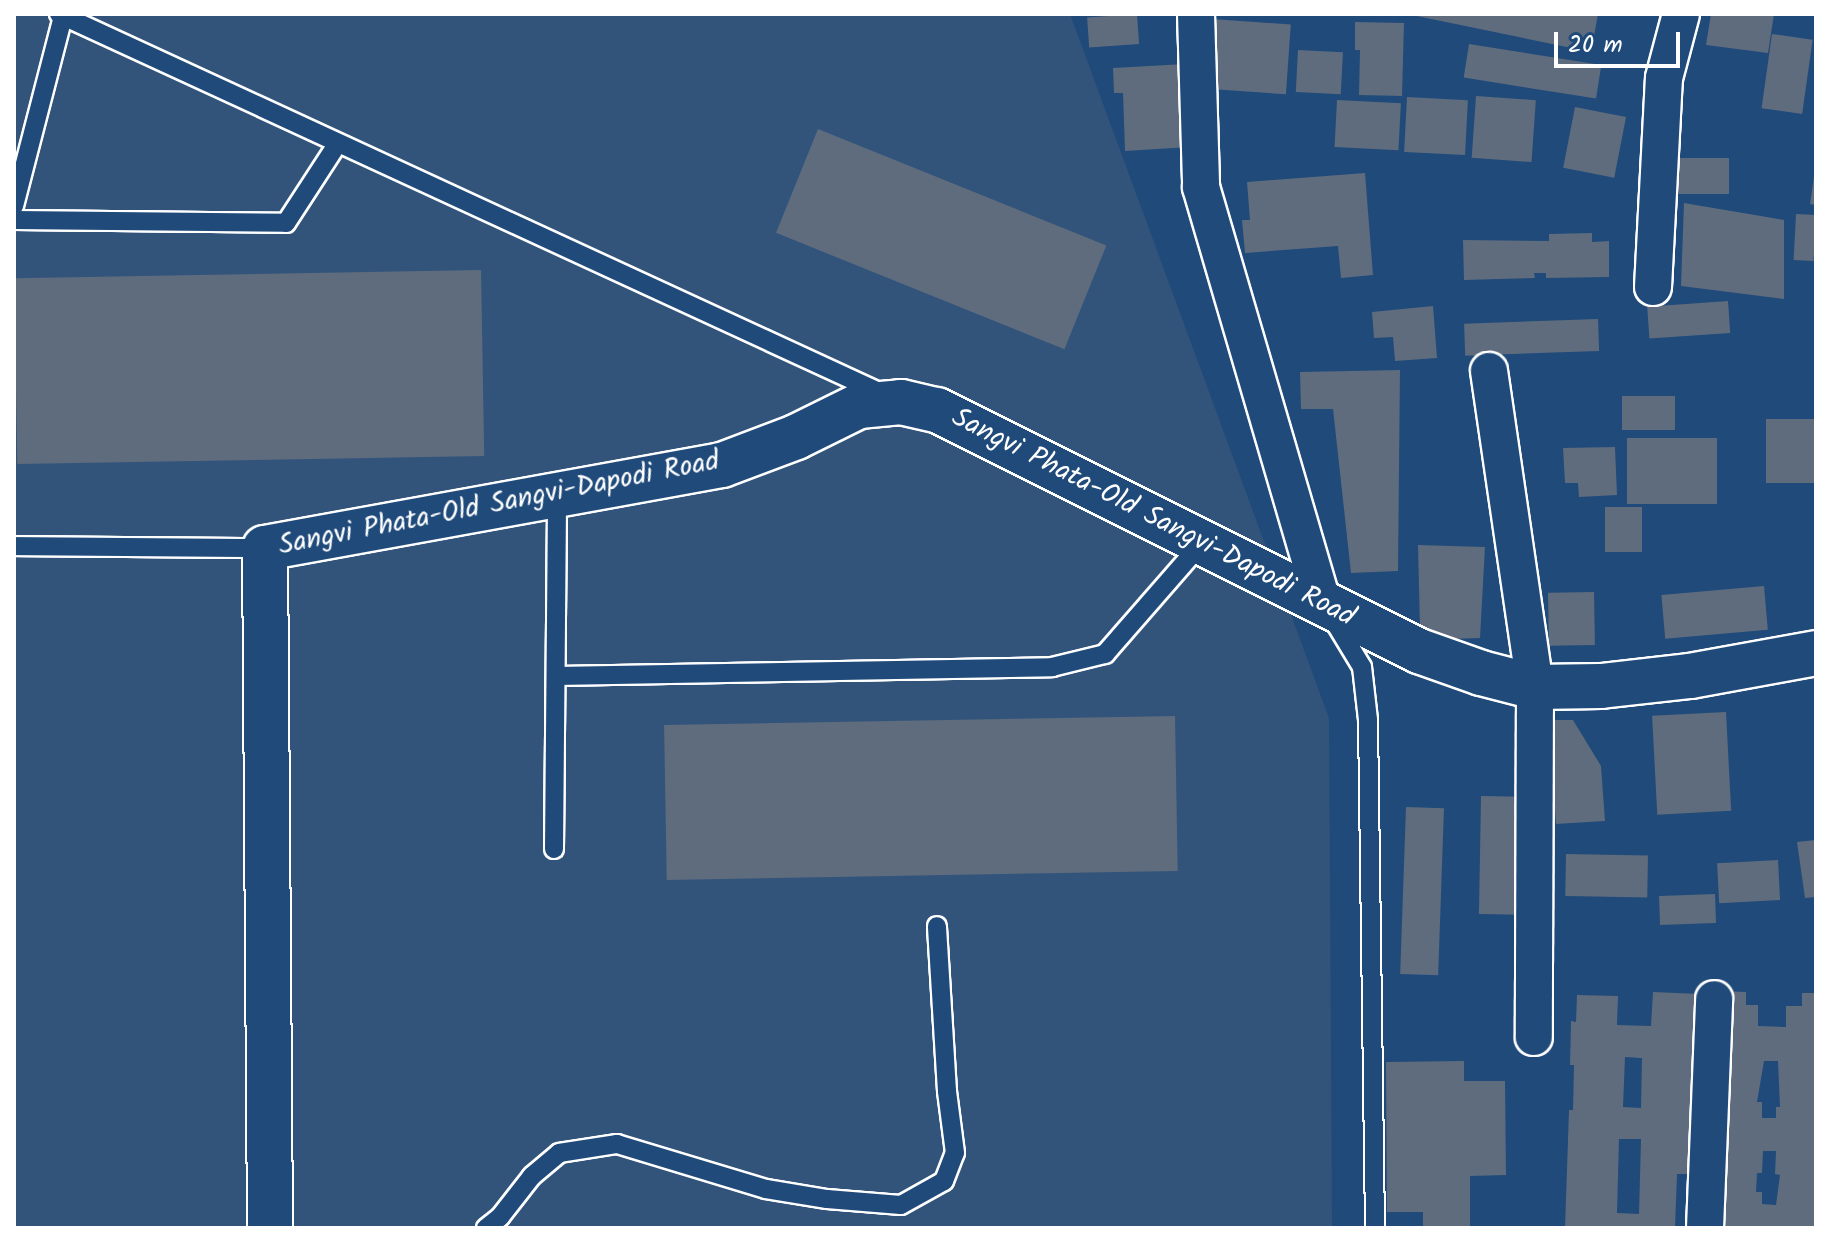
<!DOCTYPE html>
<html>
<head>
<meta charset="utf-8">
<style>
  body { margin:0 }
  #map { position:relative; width:1830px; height:1242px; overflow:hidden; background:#1f4a7a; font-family:Kalam,sans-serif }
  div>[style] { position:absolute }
  .built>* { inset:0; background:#32547b }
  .building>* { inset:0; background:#5e6c7e; transform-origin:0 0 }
  .roads { filter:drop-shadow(2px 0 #fff) drop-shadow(-2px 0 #fff) drop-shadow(0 2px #fff) drop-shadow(0 -2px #fff) }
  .service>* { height:18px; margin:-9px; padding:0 9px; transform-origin:9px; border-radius:9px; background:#1f4a7a }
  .minor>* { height:36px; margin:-18px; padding:0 18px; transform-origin:18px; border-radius:18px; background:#1f4a7a }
  .secondary>* { height:44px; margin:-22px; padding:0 22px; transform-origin:22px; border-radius:22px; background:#1f4a7a }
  span { translate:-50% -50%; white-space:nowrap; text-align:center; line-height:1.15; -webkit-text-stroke:6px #1f4a7a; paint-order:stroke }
  .street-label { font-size:28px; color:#fff }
  .frame { position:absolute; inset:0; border:16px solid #fff; pointer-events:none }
  .scale { position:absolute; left:1554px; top:32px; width:126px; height:36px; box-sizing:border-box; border:4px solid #fff; border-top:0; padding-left:10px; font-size:24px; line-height:28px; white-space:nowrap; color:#fff; -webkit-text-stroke:6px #1f4a7a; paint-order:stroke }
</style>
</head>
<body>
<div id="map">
  <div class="built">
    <i style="clip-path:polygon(14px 14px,1070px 14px,1329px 718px,1332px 1228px,14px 1228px)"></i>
  </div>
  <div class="building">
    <i style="left:1137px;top:14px;width:30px;height:50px;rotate:86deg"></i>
    <i style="clip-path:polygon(1407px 14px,1598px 14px,1591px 52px)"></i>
    <i style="clip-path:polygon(1711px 14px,1774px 14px,1768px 53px,1706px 45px)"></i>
    <i style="left:1212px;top:19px;width:79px;height:70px;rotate:4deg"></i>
    <i style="clip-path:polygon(1355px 22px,1404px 23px,1402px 96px,1359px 95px,1360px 50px,1355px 50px)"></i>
    <i style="left:1772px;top:34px;width:41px;height:75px;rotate:8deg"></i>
    <i style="left:1469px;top:44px;width:134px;height:34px;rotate:9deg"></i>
    <i style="left:1298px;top:50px;width:45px;height:42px;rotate:3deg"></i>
    <i style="clip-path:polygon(1185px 64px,1190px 147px,1125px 151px,1123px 93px,1114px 93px,1113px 68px)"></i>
    <i style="left:1476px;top:96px;width:60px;height:62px;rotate:4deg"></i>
    <i style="left:1407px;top:97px;width:61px;height:55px;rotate:3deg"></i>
    <i style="left:1337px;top:100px;width:64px;height:47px;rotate:3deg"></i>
    <i style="left:1575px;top:107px;width:52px;height:62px;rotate:11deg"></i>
    <i style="left:818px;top:129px;width:311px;height:112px;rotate:22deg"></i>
    <i style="left:1677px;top:158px;width:52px;height:36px"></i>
    <i style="clip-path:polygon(1365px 173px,1373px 275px,1341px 278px,1338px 246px,1245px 253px,1242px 220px,1250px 220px,1247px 182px)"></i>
    <i style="clip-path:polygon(1814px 177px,1816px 177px,1816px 205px,1810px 204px)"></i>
    <i style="clip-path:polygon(1684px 203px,1784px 220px,1784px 299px,1681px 286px)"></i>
    <i style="left:1796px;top:214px;width:20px;height:46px;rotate:3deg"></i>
    <i style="clip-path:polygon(1592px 233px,1592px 242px,1609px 241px,1609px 277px,1546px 278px,1546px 273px,1534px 273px,1535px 278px,1464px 280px,1463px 240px,1549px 241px,1549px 234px)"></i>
    <i style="left:481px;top:270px;width:186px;height:467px;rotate:89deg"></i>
    <i style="left:1728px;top:301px;width:32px;height:81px;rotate:86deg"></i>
    <i style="clip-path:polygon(1433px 306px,1437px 358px,1395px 361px,1393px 337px,1374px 338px,1372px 312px)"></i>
    <i style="left:1598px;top:319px;width:32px;height:134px;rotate:88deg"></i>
    <i style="clip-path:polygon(1400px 370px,1398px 571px,1351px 573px,1333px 409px,1301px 409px,1300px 372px)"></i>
    <i style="left:1622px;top:396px;width:53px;height:34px"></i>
    <i style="left:1766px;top:419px;width:50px;height:64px"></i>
    <i style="left:1627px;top:438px;width:90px;height:66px"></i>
    <i style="clip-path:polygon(1615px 447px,1617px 495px,1579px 497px,1578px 483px,1565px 483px,1563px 448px)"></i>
    <i style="left:1605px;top:507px;width:37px;height:45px"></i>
    <i style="clip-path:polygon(1418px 545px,1485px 547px,1480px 638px,1450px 639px,1420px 628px)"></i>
    <i style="left:1764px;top:586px;width:44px;height:103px;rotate:85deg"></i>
    <i style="left:1594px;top:592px;width:53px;height:46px;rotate:89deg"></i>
    <i style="left:1726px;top:712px;width:99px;height:74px;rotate:87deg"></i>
    <i style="left:1175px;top:716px;width:155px;height:511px;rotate:89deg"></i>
    <i style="clip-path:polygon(1549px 720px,1573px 720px,1601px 766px,1605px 821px,1556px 824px)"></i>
    <i style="left:1481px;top:796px;width:43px;height:118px;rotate:1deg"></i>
    <i style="left:1406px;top:807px;width:38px;height:167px;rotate:2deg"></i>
    <i style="clip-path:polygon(1816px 840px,1816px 897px,1805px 898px,1797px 842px)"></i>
    <i style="left:1566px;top:854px;width:82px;height:42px;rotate:1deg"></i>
    <i style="left:1778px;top:860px;width:40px;height:61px;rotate:87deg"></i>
    <i style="left:1715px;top:894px;width:29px;height:56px;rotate:88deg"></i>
    <i style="clip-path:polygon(evenodd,1720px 991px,1746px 992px,1746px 1005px,1758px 1005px,1758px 1026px,1786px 1027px,1786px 1006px,1802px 1006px,1802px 993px,1816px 993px,1816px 1228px,1713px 1228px,1720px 991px,1764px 1061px,1778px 1061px,1780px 1107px,1776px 1107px,1776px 1118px,1762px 1118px,1762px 1102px,1757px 1102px,1764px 1061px,1720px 991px,1763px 1151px,1776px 1151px,1775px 1174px,1780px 1175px,1776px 1205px,1762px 1204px,1762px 1192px,1756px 1192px,1757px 1173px,1762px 1173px,1763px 1151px)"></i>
    <i style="clip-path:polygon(evenodd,1653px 992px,1700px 994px,1695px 1174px,1677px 1174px,1675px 1228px,1565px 1228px,1569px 1110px,1573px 1110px,1574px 1065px,1570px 1065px,1571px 1021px,1576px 1022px,1577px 995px,1618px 996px,1617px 1025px,1651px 1026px,1653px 992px,1625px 1057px,1642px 1058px,1641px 1108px,1623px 1107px,1625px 1057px,1653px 992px,1619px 1139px,1641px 1139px,1639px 1214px,1617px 1213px,1619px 1139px)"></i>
    <i style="clip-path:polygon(1464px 1061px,1464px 1081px,1505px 1081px,1506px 1175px,1470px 1176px,1470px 1228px,1423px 1228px,1423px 1212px,1387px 1212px,1386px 1062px)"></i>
  </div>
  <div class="roads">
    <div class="service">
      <i style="left:59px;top:14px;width:905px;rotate:24.75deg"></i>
      <i style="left:14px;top:206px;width:196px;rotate:-75.5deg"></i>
      <i style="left:14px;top:220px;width:272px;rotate:0.6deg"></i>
      <i style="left:286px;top:223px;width:95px;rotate:-57deg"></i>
      <i style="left:14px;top:546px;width:251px;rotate:0.5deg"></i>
      <i style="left:1333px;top:619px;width:56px;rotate:58.9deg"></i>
      <i style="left:1362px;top:667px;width:53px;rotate:83.5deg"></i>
      <i style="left:1368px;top:720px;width:508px;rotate:89.21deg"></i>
      <i style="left:556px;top:676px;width:496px;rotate:-1deg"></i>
      <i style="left:1052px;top:667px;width:55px;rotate:-13.8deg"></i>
      <i style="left:1105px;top:654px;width:147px;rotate:-48.9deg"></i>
      <i style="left:554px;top:849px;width:354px;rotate:-89.5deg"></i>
      <i style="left:486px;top:1228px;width:18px;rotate:-38deg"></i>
      <i style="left:500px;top:1217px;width:52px;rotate:-52deg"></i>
      <i style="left:532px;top:1176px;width:35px;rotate:-40deg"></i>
      <i style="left:559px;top:1153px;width:59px;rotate:-8.8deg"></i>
      <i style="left:617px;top:1144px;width:156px;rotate:16.8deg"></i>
      <i style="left:766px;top:1189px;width:62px;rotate:9.3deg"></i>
      <i style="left:827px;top:1199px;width:74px;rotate:4.6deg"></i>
      <i style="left:901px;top:1205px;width:49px;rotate:-29.2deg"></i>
      <i style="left:944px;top:1181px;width:30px;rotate:-69deg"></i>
      <i style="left:955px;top:1153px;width:63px;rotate:-97.4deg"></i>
      <i style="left:947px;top:1091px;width:165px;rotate:-93.5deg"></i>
    </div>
    <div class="minor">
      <i style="left:1196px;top:14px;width:173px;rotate:88.3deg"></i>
      <i style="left:1201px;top:187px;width:434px;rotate:73.7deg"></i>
      <i style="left:1653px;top:287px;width:209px;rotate:-87deg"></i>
      <i style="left:1664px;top:78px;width:66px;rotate:-75.1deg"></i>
      <i style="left:1489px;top:371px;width:319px;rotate:81.7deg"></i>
      <i style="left:1535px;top:687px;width:350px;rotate:90.2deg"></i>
      <i style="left:1705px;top:1228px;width:229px;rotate:-87.7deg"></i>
    </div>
    <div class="secondary">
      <i style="left:270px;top:1228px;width:680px;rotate:-90.42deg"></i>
      <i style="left:265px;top:548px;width:464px;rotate:-10.3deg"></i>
      <i style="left:722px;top:465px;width:79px;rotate:-20.7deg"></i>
      <i style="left:796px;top:437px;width:70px;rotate:-26.2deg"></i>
      <i style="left:859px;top:406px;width:42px;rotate:-5.4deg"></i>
      <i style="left:901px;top:402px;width:37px;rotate:13deg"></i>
      <i style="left:937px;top:410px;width:539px;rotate:26.57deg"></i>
      <i style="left:1419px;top:651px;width:66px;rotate:19.5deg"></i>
      <i style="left:1481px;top:673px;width:56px;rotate:14.5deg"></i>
      <i style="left:1535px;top:687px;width:66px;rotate:-0.9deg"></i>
      <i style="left:1601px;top:686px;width:90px;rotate:-6.4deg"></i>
      <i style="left:1690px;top:676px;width:128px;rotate:-10.3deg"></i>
    </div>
  </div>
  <div class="street-label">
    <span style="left:499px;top:504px;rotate:-11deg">Sangvi Phata-Old Sangvi-Dapodi Road</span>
    <span style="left:1153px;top:518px;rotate:27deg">Sangvi Phata-Old Sangvi-Dapodi Road</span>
  </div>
  <div class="frame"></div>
  <div class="scale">20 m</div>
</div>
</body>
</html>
